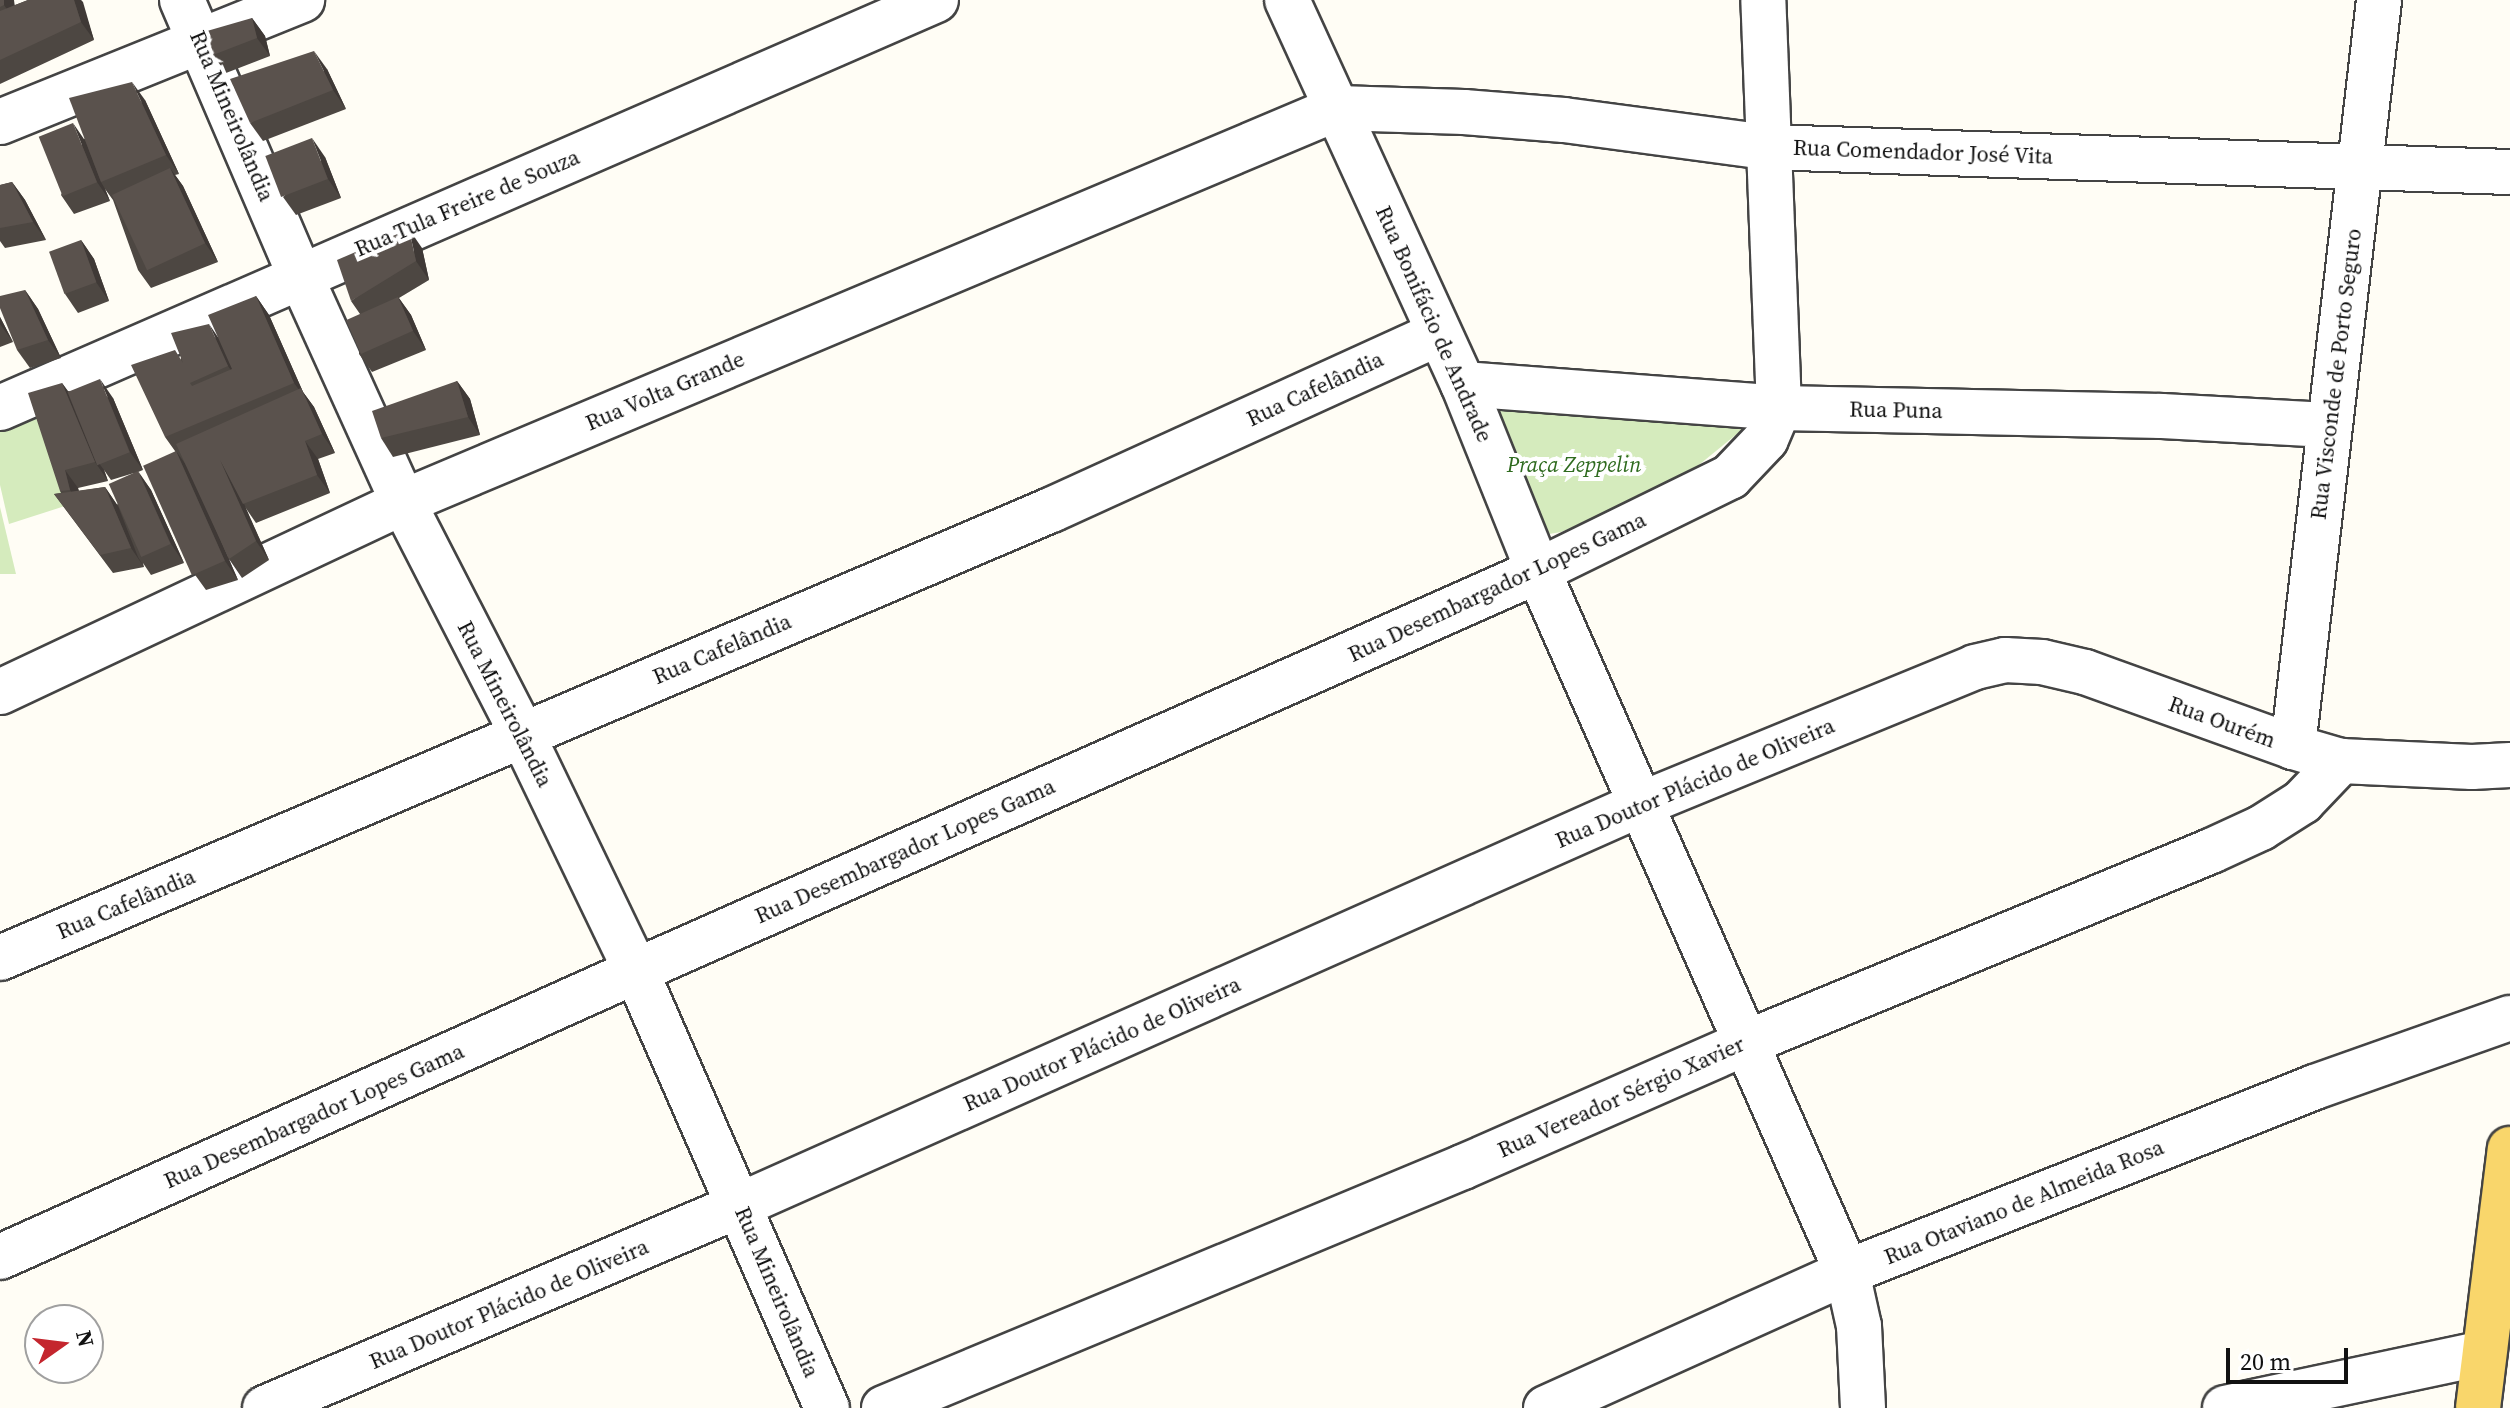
<!DOCTYPE html>
<html>
<head>
<meta charset="utf-8">
<style>
  body { margin:0 }
  #map { position:relative; width:2510px; height:1408px; overflow:hidden; background:#fffdf5; font-family:"Source Serif 4",serif }
  div>[style] { position:absolute }
  .green>* { inset:0; background:#d5ebbd }
  .roads { filter:drop-shadow(2px 0 #444) drop-shadow(-2px 0 #444) drop-shadow(0 2px #444) drop-shadow(0 -2px #444) }
  .minor>* { height:44px; margin:-22px; padding:0 22px; transform-origin:22px; border-radius:22px; background:#fff }
  .primary>* { height:44px; margin:-22px; padding:0 22px; transform-origin:22px; border-radius:22px; background:#f9d66b }
  .wall>* { inset:0; background:#4d4742 }
  .shaded-wall>* { inset:0; background:#3f3936 }
  .building>* { inset:0; background:#5a524d; transform-origin:0 0 }
  span { translate:-50% -50%; white-space:nowrap; text-align:center; line-height:1.15; -webkit-text-stroke:8px #fff; paint-order:stroke }
  .street-label { font-size:22px; color:#111 }
  .park-label { font-size:22px; color:#2f6b1f; font-style:italic }
  .north { position:absolute; left:24px; top:1304px; width:80px; height:80px; box-sizing:border-box; background:#fff; border:2px solid #a0a0a0; border-radius:50%; rotate:76deg; font-size:22px; font-weight:700; line-height:32px; text-align:center; color:#111 }
  .north::after { content:''; display:block; margin:auto; width:28px; height:36px; background:#c4262e; clip-path:polygon(50% 0,100% 100%,50% 72%,0 100%) }
  .scale { position:absolute; left:2226px; top:1348px; width:122px; height:36px; box-sizing:border-box; border:4px solid #111; border-top:0; padding-left:10px; font-size:24px; line-height:28px; white-space:nowrap; color:#111; -webkit-text-stroke:6px #fff; paint-order:stroke }
</style>
</head>
<body>
<div id="map">
  <div class="green">
    <i style="clip-path:polygon(1491px 408px,1743px 426px,1743px 429px,1689px 473px,1654px 493px,1561px 532px,1549px 534px,1544px 533px)"></i>
    <i style="clip-path:polygon(41px 412px,65px 506px,9px 524px,0 485px,0 420px)"></i>
    <i style="clip-path:polygon(0 507px,16px 574px,0 574px)"></i>
  </div>
  <div class="roads">
    <div class="minor">
      <i style="left:182px;top:0;width:299px;rotate:66.8deg"></i>
      <i style="left:300px;top:275px;width:249px;rotate:65.6deg"></i>
      <i style="left:403px;top:502px;width:261px;rotate:62.8deg"></i>
      <i style="left:522px;top:734px;width:263px;rotate:64.3deg"></i>
      <i style="left:636px;top:971px;width:477px;rotate:66.4deg"></i>
      <i style="left:1287px;top:0;width:422px;rotate:65.4deg"></i>
      <i style="left:1463px;top:384px;width:201px;rotate:68.1deg"></i>
      <i style="left:1538px;top:571px;width:766px;rotate:66.21deg"></i>
      <i style="left:1847px;top:1272px;width:55px;rotate:77.5deg"></i>
      <i style="left:1859px;top:1326px;width:82px;rotate:87.2deg"></i>
      <i style="left:0;top:122px;width:326px;rotate:-22deg"></i>
      <i style="left:1463px;top:384px;width:317px;rotate:4.3deg"></i>
      <i style="left:1779px;top:408px;width:382px;rotate:1.2deg"></i>
      <i style="left:2161px;top:416px;width:168px;rotate:3.1deg"></i>
      <i style="left:0;top:408px;width:1021px;rotate:-23.55deg"></i>
      <i style="left:0;top:692px;width:446px;rotate:-25.2deg"></i>
      <i style="left:403px;top:502px;width:1015px;rotate:-22.85deg"></i>
      <i style="left:1338px;top:108px;width:126px;rotate:1.8deg"></i>
      <i style="left:1464px;top:112px;width:100px;rotate:4.6deg"></i>
      <i style="left:1564px;top:120px;width:205px;rotate:7.6deg"></i>
      <i style="left:1767px;top:147px;width:743px;rotate:1.93deg"></i>
      <i style="left:2293px;top:747px;width:752px;rotate:-83.43deg"></i>
      <i style="left:0;top:958px;width:1142px;rotate:-23.09deg"></i>
      <i style="left:1051px;top:510px;width:426px;rotate:-24.5deg"></i>
      <i style="left:0;top:1257px;width:697px;rotate:-24.21deg"></i>
      <i style="left:636px;top:971px;width:987px;rotate:-23.92deg"></i>
      <i style="left:1538px;top:571px;width:214px;rotate:-26.1deg"></i>
      <i style="left:1730px;top:477px;width:52px;rotate:-46.5deg"></i>
      <i style="left:1766px;top:439px;width:34px;rotate:-67deg"></i>
      <i style="left:1779px;top:408px;width:408px;rotate:-92.2deg"></i>
      <i style="left:265px;top:1408px;width:517px;rotate:-23.14deg"></i>
      <i style="left:740px;top:1205px;width:984px;rotate:-23.99deg"></i>
      <i style="left:1639px;top:805px;width:363px;rotate:-22.3deg"></i>
      <i style="left:1975px;top:667px;width:31px;rotate:-13deg"></i>
      <i style="left:2005px;top:660px;width:37px;rotate:3deg"></i>
      <i style="left:2042px;top:662px;width:44px;rotate:13.1deg"></i>
      <i style="left:2085px;top:672px;width:221px;rotate:19.8deg"></i>
      <i style="left:2293px;top:747px;width:50px;rotate:16.3deg"></i>
      <i style="left:2341px;top:761px;width:131px;rotate:2.6deg"></i>
      <i style="left:2472px;top:767px;width:38px;rotate:-3deg"></i>
      <i style="left:884px;top:1408px;width:627px;rotate:-22.6deg"></i>
      <i style="left:1463px;top:1167px;width:309px;rotate:-23.7deg"></i>
      <i style="left:1746px;top:1043px;width:503px;rotate:-22.44deg"></i>
      <i style="left:2211px;top:851px;width:55px;rotate:-24.7deg"></i>
      <i style="left:2261px;top:828px;width:49px;rotate:-32.4deg"></i>
      <i style="left:2302px;top:802px;width:57px;rotate:-46.4deg"></i>
      <i style="left:1546px;top:1408px;width:330px;rotate:-24.3deg"></i>
      <i style="left:1847px;top:1272px;width:503px;rotate:-21.57deg"></i>
      <i style="left:2315px;top:1087px;width:207px;rotate:-19.5deg"></i>
      <i style="left:2225px;top:1408px;width:264px;rotate:-12deg"></i>
    </div>
    <div class="primary">
      <i style="left:2478px;top:1408px;width:261px;rotate:-83deg"></i>
    </div>
  </div>
  <div class="wall">
    <i style="clip-path:polygon(0 0,15px 5px,28px 0,81px 0,94px 40px,0 84px)"></i>
    <i style="clip-path:polygon(252px 18px,265px 36px,270px 56px,226px 73px,213px 55px)"></i>
    <i style="clip-path:polygon(327px 69px,346px 109px,263px 141px,250px 123px)"></i>
    <i style="clip-path:polygon(145px 100px,179px 174px,175px 175px,183px 186px,218px 262px,151px 288px,138px 270px,113px 200px,105px 189px,110px 201px,74px 214px,61px 195px,84px 139px)"></i>
    <i style="clip-path:polygon(325px 157px,341px 198px,296px 215px,283px 197px)"></i>
    <i style="clip-path:polygon(12px 182px,25px 200px,46px 240px,5px 248px,0 241px,0 185px)"></i>
    <i style="clip-path:polygon(81px 240px,94px 259px,109px 301px,78px 313px,65px 294px)"></i>
    <i style="clip-path:polygon(422px 248px,429px 280px,399px 298px,411px 315px,426px 350px,372px 372px,359px 354px,360px 314px,351px 301px)"></i>
    <i style="clip-path:polygon(25px 290px,38px 309px,61px 358px,30px 368px,17px 350px)"></i>
    <i style="clip-path:polygon(256px 296px,269px 315px,303px 392px,314px 407px,335px 453px,318px 459px,330px 493px,256px 523px,245px 507px,269px 560px,242px 578px,229px 559px,215px 527px,238px 580px,206px 590px,193px 572px,175px 451px,165px 437px,181px 358px,218px 338px)"></i>
    <i style="clip-path:polygon(0 317px,13px 342px,0 347px)"></i>
    <i style="clip-path:polygon(457px 381px,470px 399px,480px 435px,393px 457px,381px 438px)"></i>
    <i style="clip-path:polygon(evenodd,62px 383px,68px 391px,113px 398px,143px 470px,138px 472px,151px 490px,184px 563px,151px 575px,143px 563px,144px 567px,113px 573px,54px 494px,61px 493px,60px 491px,62px 383px,104px 470px,111px 480px,134px 473px,117px 505px,105px 487px,79px 491px,78px 488px,108px 481px,104px 470px)"></i>
  </div>
  <div class="shaded-wall">
    <i style="clip-path:polygon(4px 0,14px 0,17px 24px,4px 5px)"></i>
    <i style="clip-path:polygon(74px 0,81px 0,83px 2px,94px 40px,81px 22px)"></i>
    <i style="clip-path:polygon(252px 18px,265px 36px,270px 56px,257px 38px)"></i>
    <i style="clip-path:polygon(314px 51px,327px 69px,346px 109px,333px 90px)"></i>
    <i style="clip-path:polygon(132px 82px,145px 100px,179px 174px,166px 155px)"></i>
    <i style="clip-path:polygon(73px 123px,86px 142px,101px 182px,105px 189px,110px 201px,97px 182px)"></i>
    <i style="clip-path:polygon(312px 138px,325px 157px,341px 198px,328px 179px)"></i>
    <i style="clip-path:polygon(170px 168px,183px 186px,218px 262px,205px 243px)"></i>
    <i style="clip-path:polygon(12px 182px,25px 200px,46px 240px,33px 222px)"></i>
    <i style="clip-path:polygon(409px 229px,422px 248px,429px 280px,416px 261px)"></i>
    <i style="clip-path:polygon(81px 240px,94px 259px,109px 301px,96px 282px)"></i>
    <i style="clip-path:polygon(25px 290px,38px 309px,61px 358px,48px 340px)"></i>
    <i style="clip-path:polygon(256px 296px,269px 315px,303px 392px,314px 407px,335px 453px,322px 434px,306px 399px,294px 383px)"></i>
    <i style="clip-path:polygon(398px 297px,411px 315px,426px 350px,413px 331px)"></i>
    <i style="clip-path:polygon(0 317px,13px 342px,0 324px)"></i>
    <i style="clip-path:polygon(209px 324px,222px 343px,241px 385px,228px 366px)"></i>
    <i style="clip-path:polygon(100px 379px,113px 398px,143px 470px,130px 452px)"></i>
    <i style="clip-path:polygon(457px 381px,470px 399px,480px 435px,468px 417px)"></i>
    <i style="clip-path:polygon(62px 383px,75px 402px,98px 462px,104px 470px,108px 481px,95px 462px)"></i>
    <i style="clip-path:polygon(305px 441px,318px 459px,330px 493px,317px 475px)"></i>
    <i style="clip-path:polygon(176px 451px,189px 469px,238px 580px,225px 561px)"></i>
    <i style="clip-path:polygon(220px 460px,233px 479px,269px 560px,256px 541px)"></i>
    <i style="clip-path:polygon(65px 470px,78px 488px,82px 508px,70px 490px)"></i>
    <i style="clip-path:polygon(138px 471px,151px 490px,184px 563px,171px 544px)"></i>
    <i style="clip-path:polygon(105px 487px,118px 506px,138px 557px,144px 567px,131px 548px)"></i>
  </div>
  <div class="building">
    <i style="clip-path:polygon(0 0,4px 0,4px 5px,0 7px)"></i>
    <i style="clip-path:polygon(28px 0,74px 0,81px 22px,0 60px,0 11px)"></i>
    <i style="clip-path:polygon(252px 18px,257px 38px,213px 55px,207px 31px)"></i>
    <i style="clip-path:polygon(314px 51px,333px 90px,250px 123px,230px 79px)"></i>
    <i style="clip-path:polygon(132px 82px,166px 155px,101px 182px,69px 98px)"></i>
    <i style="left:73px;top:123px;width:64px;height:37px;rotate:68deg"></i>
    <i style="left:312px;top:138px;width:44px;height:50px;rotate:69deg"></i>
    <i style="left:170px;top:168px;width:83px;height:64px;rotate:65deg"></i>
    <i style="clip-path:polygon(12px 182px,33px 222px,0 228px,0 185px)"></i>
    <i style="clip-path:polygon(409px 229px,416px 261px,351px 301px,337px 260px)"></i>
    <i style="left:81px;top:240px;width:45px;height:34px;rotate:70deg"></i>
    <i style="clip-path:polygon(25px 290px,48px 340px,17px 350px,0 308px,0 296px)"></i>
    <i style="clip-path:polygon(256px 296px,294px 383px,165px 437px,131px 365px,175px 350px,183px 363px,171px 333px,209px 324px,228px 366px,190px 383px,192px 386px,232px 369px,208px 315px)"></i>
    <i style="left:398px;top:297px;width:37px;height:57px;rotate:66deg"></i>
    <i style="left:100px;top:379px;width:79px;height:35px;rotate:68deg"></i>
    <i style="clip-path:polygon(457px 381px,468px 417px,381px 438px,372px 411px)"></i>
    <i style="clip-path:polygon(62px 383px,95px 462px,65px 470px,70px 490px,60px 491px,28px 393px)"></i>
    <i style="clip-path:polygon(301px 388px,322px 434px,305px 441px,317px 475px,243px 504px,220px 460px,256px 541px,229px 559px,176px 444px)"></i>
    <i style="left:176px;top:451px;width:120px;height:36px;rotate:66deg"></i>
    <i style="left:138px;top:471px;width:80px;height:32px;rotate:66deg"></i>
    <i style="clip-path:polygon(105px 487px,131px 548px,100px 555px,54px 494px)"></i>
  </div>
  <div class="street-label">
    <span style="left:232px;top:116px;rotate:67deg">Rua Mineirolândia</span>
    <span style="left:1923px;top:152px;rotate:2deg">Rua Comendador José Vita</span>
    <span style="left:467px;top:203px;rotate:-23deg">Rua Tula Freire de Souza</span>
    <span style="left:1434px;top:324px;rotate:66deg">Rua Bonifácio de Andrade</span>
    <span style="left:2336px;top:374px;rotate:-83deg">Rua Visconde de Porto Seguro</span>
    <span style="left:1315px;top:389px;rotate:-25deg">Rua Cafelândia</span>
    <span style="left:665px;top:391px;rotate:-23deg">Rua Volta Grande</span>
    <span style="left:1896px;top:410px;rotate:1deg">Rua Puna</span>
    <span style="left:1497px;top:587px;rotate:-25deg">Rua Desembargador Lopes Gama</span>
    <span style="left:722px;top:649px;rotate:-23deg">Rua Cafelândia</span>
    <span style="left:505px;top:704px;rotate:63deg">Rua Mineirolândia</span>
    <span style="left:2222px;top:722px;rotate:20deg">Rua Ourém</span>
    <span style="left:1695px;top:783px;rotate:-23deg">Rua Doutor Plácido de Oliveira</span>
    <span style="left:905px;top:851px;rotate:-24deg">Rua Desembargador Lopes Gama</span>
    <span style="left:126px;top:904px;rotate:-23deg">Rua Cafelândia</span>
    <span style="left:1102px;top:1044px;rotate:-24deg">Rua Doutor Plácido de Oliveira</span>
    <span style="left:1621px;top:1097px;rotate:-24deg">Rua Vereador Sérgio Xavier</span>
    <span style="left:314px;top:1116px;rotate:-24deg">Rua Desembargador Lopes Gama</span>
    <span style="left:2024px;top:1202px;rotate:-22deg">Rua Otaviano de Almeida Rosa</span>
    <span style="left:777px;top:1292px;rotate:67deg">Rua Mineirolândia</span>
    <span style="left:509px;top:1304px;rotate:-23deg">Rua Doutor Plácido de Oliveira</span>
  </div>
  <div class="park-label">
    <span style="left:1574px;top:465px">Praça Zeppelin</span>
  </div>
  <div class="north">N</div>
  <div class="scale">20 m</div>
</div>
</body>
</html>
